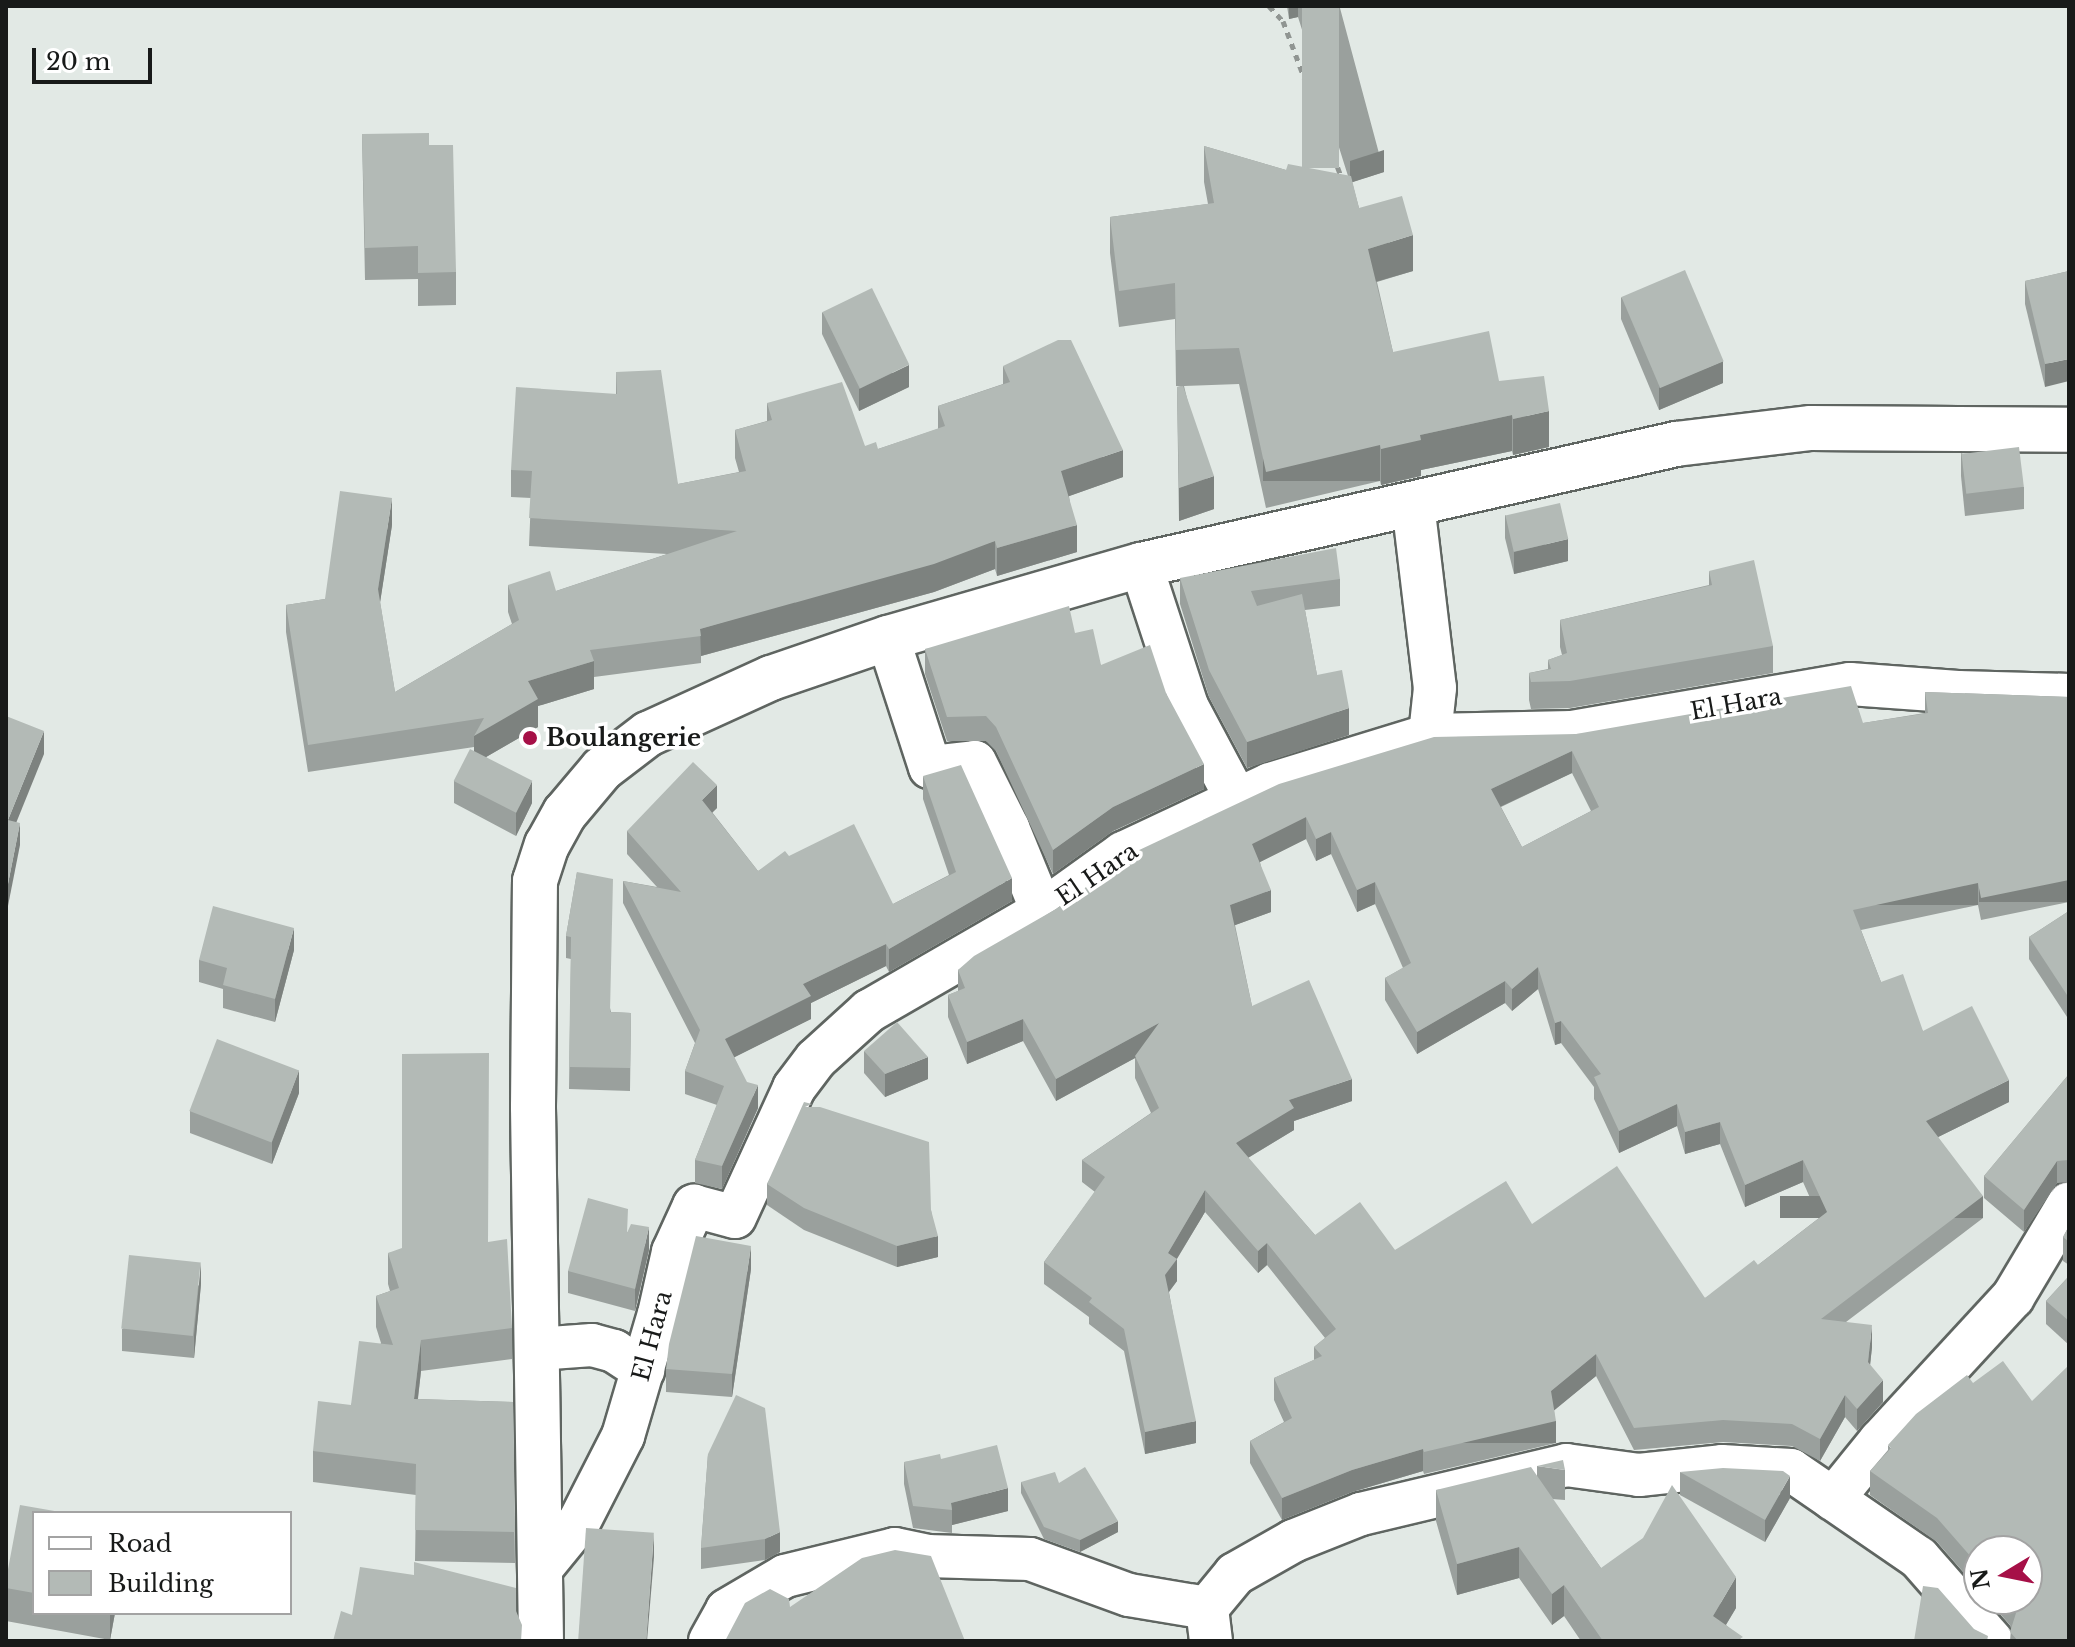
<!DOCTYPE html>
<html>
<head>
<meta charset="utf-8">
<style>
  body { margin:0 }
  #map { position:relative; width:2075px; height:1647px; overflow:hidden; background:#e2e9e5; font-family:"Libre Baskerville",serif }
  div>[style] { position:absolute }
  .path>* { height:5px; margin-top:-2.5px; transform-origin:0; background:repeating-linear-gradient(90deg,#909592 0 6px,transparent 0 12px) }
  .roads { filter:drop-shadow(2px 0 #5f6561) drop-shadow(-2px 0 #5f6561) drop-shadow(0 2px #5f6561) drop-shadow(0 -2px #5f6561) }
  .minor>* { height:42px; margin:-21px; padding:0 21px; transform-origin:21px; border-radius:21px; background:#fff }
  .major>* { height:44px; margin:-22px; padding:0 22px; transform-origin:22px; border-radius:22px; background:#fff }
  .wall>* { inset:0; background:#9aa09d }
  .shaded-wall>* { inset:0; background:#7d827f; transform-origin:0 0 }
  .building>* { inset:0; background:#b3bab6; transform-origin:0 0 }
  .dots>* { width:22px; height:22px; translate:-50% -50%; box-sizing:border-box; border:4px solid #fff; border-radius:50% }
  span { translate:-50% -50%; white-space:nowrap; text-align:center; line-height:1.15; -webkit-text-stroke:7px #fff; paint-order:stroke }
  .street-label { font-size:24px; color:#181a19 }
  .poi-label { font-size:24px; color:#181a19; font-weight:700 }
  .left { translate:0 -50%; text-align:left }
  .frame { position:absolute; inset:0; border:8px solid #181a19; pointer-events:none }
  .legend { position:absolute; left:32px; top:1511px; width:260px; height:104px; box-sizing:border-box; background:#fff; border:2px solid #a3a3a3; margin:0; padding:10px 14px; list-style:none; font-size:24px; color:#181a19 }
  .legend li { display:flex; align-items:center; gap:16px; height:40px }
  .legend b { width:40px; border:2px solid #a3a3a3 }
  .north { position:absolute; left:1963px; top:1535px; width:80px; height:80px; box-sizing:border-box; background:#fff; border:2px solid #a3a3a3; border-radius:50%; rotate:260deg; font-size:22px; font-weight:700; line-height:32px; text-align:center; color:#181a19 }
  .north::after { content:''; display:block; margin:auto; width:28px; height:36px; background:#a61047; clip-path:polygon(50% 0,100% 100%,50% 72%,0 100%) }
  .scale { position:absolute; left:32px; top:48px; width:120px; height:36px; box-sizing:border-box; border:4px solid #181a19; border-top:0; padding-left:10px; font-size:24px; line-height:28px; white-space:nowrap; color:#181a19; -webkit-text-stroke:6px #fff; paint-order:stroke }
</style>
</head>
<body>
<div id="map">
  <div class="path">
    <i style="left:1269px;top:6px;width:21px;rotate:47deg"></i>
    <i style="left:1283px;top:21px;width:169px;rotate:69.5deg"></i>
  </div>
  <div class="roads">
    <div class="minor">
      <i style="left:1413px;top:504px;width:185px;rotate:83.2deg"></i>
      <i style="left:1435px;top:688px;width:47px;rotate:96.1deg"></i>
      <i style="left:1141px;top:565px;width:148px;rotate:71.9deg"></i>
      <i style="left:1187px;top:706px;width:106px;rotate:62deg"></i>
      <i style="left:888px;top:638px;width:136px;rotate:72deg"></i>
      <i style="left:930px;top:767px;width:45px;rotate:-6.3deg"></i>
      <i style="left:975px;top:762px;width:74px;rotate:63.4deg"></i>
      <i style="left:1008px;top:828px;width:90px;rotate:67.7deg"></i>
      <i style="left:537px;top:1349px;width:55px;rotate:-4.2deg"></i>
      <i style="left:592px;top:1345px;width:23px;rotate:15deg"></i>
      <i style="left:614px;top:1351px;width:35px;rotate:33deg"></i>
      <i style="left:1833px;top:1499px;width:75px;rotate:-51deg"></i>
      <i style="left:1880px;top:1441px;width:196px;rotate:-47.3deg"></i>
      <i style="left:2013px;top:1297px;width:109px;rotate:-59.2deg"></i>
      <i style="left:539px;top:1571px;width:63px;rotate:-50.8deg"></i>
      <i style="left:579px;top:1522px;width:97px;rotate:-62.9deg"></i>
      <i style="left:623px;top:1436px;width:127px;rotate:-73.6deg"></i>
      <i style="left:659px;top:1314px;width:64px;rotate:-77.3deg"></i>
      <i style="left:673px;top:1252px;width:51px;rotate:-65.5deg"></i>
      <i style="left:694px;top:1206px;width:42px;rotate:15deg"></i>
      <i style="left:735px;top:1217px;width:142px;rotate:-65.4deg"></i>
      <i style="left:794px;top:1088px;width:36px;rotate:-53deg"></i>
      <i style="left:816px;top:1059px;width:72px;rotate:-42.2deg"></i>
      <i style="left:869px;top:1011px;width:200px;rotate:-30deg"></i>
      <i style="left:1042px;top:911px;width:100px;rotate:-35.6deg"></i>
      <i style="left:1123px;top:853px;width:162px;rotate:-25.1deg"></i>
      <i style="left:1270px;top:784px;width:167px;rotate:-17deg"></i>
      <i style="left:1430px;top:735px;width:142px;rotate:-1.2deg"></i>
      <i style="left:1572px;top:732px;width:282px;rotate:-9.8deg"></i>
      <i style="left:1850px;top:684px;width:108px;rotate:4.2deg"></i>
      <i style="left:1958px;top:692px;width:111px;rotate:1.5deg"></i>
      <i style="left:710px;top:1641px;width:35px;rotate:-61deg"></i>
      <i style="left:727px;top:1610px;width:67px;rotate:-30.4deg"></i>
      <i style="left:785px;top:1576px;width:113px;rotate:-13.8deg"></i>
      <i style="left:895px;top:1549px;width:33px;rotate:12deg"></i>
      <i style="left:927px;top:1556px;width:103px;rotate:1.7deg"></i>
      <i style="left:1030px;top:1559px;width:105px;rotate:20deg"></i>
      <i style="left:1129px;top:1595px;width:79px;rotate:9.5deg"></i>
      <i style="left:1211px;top:1641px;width:33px;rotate:-97deg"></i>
      <i style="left:1207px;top:1608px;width:44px;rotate:-50.5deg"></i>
      <i style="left:1235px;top:1574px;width:67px;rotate:-29.6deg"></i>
      <i style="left:1293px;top:1541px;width:73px;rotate:-21.7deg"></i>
      <i style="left:1361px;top:1514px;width:211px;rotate:-13.4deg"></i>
      <i style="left:1566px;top:1465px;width:74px;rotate:7.8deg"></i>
      <i style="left:1639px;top:1475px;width:83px;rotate:-6.2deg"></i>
      <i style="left:1722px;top:1466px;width:69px;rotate:3.3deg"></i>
      <i style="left:1791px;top:1470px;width:155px;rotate:34.5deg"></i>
      <i style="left:1919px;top:1558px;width:111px;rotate:48.7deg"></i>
    </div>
    <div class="major">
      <i style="left:541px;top:1641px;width:534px;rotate:-90.86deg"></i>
      <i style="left:533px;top:1107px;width:226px;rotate:-89.5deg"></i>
      <i style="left:535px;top:881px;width:38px;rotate:-72deg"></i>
      <i style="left:547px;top:845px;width:37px;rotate:-61deg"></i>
      <i style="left:565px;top:813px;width:57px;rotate:-49.9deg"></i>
      <i style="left:602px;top:769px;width:58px;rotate:-37.3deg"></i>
      <i style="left:648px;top:734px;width:135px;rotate:-24.5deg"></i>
      <i style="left:771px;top:678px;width:124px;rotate:-18.9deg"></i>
      <i style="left:888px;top:638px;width:263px;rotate:-16.1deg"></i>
      <i style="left:1141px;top:565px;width:549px;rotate:-12.74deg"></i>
      <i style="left:1676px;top:444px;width:136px;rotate:-6.8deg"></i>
      <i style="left:1811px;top:428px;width:258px;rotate:0.4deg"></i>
    </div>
  </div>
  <div class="wall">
    <i style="clip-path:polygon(1287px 6px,1348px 6px,1340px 8px,1384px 172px,1352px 182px,1359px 208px,1413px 271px,1377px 282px,1393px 352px,1499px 381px,1549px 447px,1513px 455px,1512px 451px,1421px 470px,1421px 476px,1381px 485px,1380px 481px,1266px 508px,1239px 384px,1184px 386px,1214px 509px,1179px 521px,1177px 387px,1182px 386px,1176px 386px,1175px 319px,1119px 327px,1110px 253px,1110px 217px,1208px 204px,1204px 182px,1204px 146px,1286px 170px,1348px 176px,1298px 17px,1289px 19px)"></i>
    <i style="clip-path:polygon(362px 134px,429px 145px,456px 272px,456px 305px,418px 306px,418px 279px,365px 280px)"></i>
    <i style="clip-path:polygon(2069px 271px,2045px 387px,2025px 304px,2025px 281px)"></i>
    <i style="clip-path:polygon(1621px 297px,1723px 383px,1659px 410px,1621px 319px)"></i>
    <i style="clip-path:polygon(822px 312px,909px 387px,859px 411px,822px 334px)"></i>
    <i style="clip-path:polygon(1003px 366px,1123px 477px,1069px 496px,1077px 552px,997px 576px,995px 569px,934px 592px,701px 656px,701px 663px,594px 677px,594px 689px,538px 706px,538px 727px,486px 757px,532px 803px,516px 836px,454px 803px,454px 781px,474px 751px,474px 747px,308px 772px,286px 632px,286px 605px,325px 599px,392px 525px,380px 602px,395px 692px,512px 624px,508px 612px,508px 585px,556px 591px,667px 554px,529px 546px,531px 498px,511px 497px,511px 470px,616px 394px,616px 372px,678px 484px,739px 472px,735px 458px,735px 430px,767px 421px,767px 403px,865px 446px,878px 449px,938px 429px,938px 406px,1003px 384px)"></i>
    <i style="clip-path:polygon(1961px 453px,2024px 487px,2024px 509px,1965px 516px,1961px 476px)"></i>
    <i style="clip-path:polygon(1505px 515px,1568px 561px,1514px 574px,1505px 538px)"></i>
    <i style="clip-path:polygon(1709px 571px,1773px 646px,1773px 673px,1570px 708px,1531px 709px,1529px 700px,1529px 673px,1548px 669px,1548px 660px,1562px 655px,1560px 647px,1560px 620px,1709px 585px)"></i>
    <i style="clip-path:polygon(1180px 578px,1340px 579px,1340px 606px,1305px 610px,1317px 675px,1349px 735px,1247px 768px,1209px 697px,1180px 604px)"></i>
    <i style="clip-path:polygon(1075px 633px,1101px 665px,1166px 693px,1204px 789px,1113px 831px,1053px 874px,996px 751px,986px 741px,947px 741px,925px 674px,925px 649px)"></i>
    <i style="clip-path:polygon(evenodd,1925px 692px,2069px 697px,2069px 902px,1981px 920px,1978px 905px,1861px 930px,1881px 982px,1923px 1031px,2009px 1102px,1938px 1137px,1983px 1218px,1846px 1322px,1872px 1347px,1870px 1365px,1883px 1402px,1857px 1431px,1845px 1417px,1820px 1461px,1792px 1446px,1723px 1442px,1634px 1450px,1596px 1376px,1554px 1410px,1556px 1443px,1424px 1474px,1423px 1471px,1352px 1492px,1282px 1520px,1250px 1463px,1250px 1441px,1284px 1422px,1274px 1400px,1274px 1378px,1314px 1360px,1314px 1347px,1325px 1338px,1267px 1265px,1258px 1273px,1205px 1212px,1177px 1259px,1177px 1281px,1169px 1292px,1196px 1443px,1145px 1454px,1124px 1351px,1089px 1324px,1089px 1317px,1044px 1284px,1044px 1262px,1095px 1192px,1082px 1182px,1082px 1160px,1151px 1113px,1135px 1078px,1135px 1058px,1056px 1101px,1023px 1041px,967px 1064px,948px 1017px,948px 995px,958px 991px,958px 970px,1056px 909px,1135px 852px,1576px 734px,1863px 723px,1925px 713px,1925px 692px,1572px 773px,1591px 811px,1522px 847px,1501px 807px,1572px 773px,1925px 692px,1306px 839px,1316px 861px,1331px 854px,1357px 912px,1375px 904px,1403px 968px,1385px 978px,1385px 1000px,1417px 1054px,1505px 1003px,1512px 1011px,1538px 989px,1555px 1045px,1561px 1043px,1594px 1087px,1594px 1099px,1619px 1153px,1677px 1126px,1685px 1154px,1720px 1144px,1745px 1207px,1803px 1182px,1819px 1218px,1758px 1265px,1705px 1298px,1532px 1224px,1395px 1250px,1315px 1235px,1248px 1158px,1294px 1130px,1294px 1121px,1352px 1101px,1252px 1006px,1235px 925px,1271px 912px,1260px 862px,1306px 839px)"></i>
    <i style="clip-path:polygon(923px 776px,1012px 901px,889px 972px,886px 966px,811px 1003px,811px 1019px,734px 1057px,758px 1108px,722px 1189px,695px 1183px,695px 1160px,717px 1105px,685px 1094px,685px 1071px,695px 1043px,623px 903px,623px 881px,657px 887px,627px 854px,627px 831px,717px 808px,712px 812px,758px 871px,789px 856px,893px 904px,949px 875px,923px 799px)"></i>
    <i style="clip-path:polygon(577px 872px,611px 1012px,631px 1013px,630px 1091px,569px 1089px,571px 959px,566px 958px,566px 936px)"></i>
    <i style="clip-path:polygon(2069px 911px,2069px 1020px,2029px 959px,2029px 937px)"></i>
    <i style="clip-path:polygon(294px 950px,275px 1022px,223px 1008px,223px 989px,199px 982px,199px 960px)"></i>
    <i style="clip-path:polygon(864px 1051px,928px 1079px,885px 1097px,864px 1073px)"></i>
    <i style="clip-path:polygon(2069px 1074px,2069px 1182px,2057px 1183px,2024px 1232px,1984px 1198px,1984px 1176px)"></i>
    <i style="clip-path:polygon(299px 1093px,272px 1164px,190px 1133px,190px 1111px)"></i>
    <i style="clip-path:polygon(812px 1107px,931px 1210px,938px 1257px,897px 1267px,804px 1230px,767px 1205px,767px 1184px)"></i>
    <i style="clip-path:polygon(2069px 1226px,2069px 1265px,2063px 1261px,2063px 1237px)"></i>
    <i style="clip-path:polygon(628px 1232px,649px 1250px,635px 1311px,568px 1293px,568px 1271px)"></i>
    <i style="clip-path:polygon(489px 1242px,512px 1328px,512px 1359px,421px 1371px,418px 1399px,513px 1402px,515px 1563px,415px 1561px,416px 1495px,313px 1482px,313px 1451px,351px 1405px,381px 1343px,376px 1327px,376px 1296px,390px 1291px,388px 1284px,388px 1253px)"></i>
    <i style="clip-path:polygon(751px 1269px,732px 1397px,666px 1392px,666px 1369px)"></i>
    <i style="clip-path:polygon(2069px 1276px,2069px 1345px,2046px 1324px,2046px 1301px)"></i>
    <i style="clip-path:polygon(201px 1284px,194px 1358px,122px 1351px,122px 1329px)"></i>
    <i style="clip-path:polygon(1888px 1445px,2069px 1641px,2010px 1641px,2011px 1628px,2010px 1625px,1987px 1599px,2027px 1599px,1979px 1551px,1979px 1590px,1937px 1542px,1870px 1495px,1870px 1471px,1888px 1450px)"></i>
    <i style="clip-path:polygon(708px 1454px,780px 1552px,765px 1560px,701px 1569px,701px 1548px)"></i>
    <i style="clip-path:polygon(941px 1459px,1008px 1511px,952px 1525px,952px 1533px,913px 1528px,904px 1484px,904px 1462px)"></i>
    <i style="clip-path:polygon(1537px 1466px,1565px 1470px,1565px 1500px,1552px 1499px,1601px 1568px,1736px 1608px,1726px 1625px,1743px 1641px,1581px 1641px,1564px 1616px,1552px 1625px,1519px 1578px,1457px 1595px,1436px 1521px,1436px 1490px,1537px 1477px)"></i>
    <i style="clip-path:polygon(1680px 1472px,1790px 1498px,1765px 1542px,1680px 1495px)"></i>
    <i style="clip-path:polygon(1021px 1482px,1059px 1483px,1118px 1532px,1080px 1552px,1044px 1539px,1021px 1493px)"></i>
    <i style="clip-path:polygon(34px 1513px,34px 1613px,115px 1613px,110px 1640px,6px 1621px,6px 1580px)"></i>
  </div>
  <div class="shaded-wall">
    <i style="clip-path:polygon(1289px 6px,1298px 6px,1298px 17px,1289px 19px)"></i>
    <i style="clip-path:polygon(1384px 150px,1384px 172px,1350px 183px,1350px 161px)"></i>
    <i style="clip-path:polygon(1413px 235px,1413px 271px,1368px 284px,1368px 249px)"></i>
    <i style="clip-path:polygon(2069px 359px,2069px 381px,2045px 387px,2045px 364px)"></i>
    <i style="clip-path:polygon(1723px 361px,1723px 383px,1659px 410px,1659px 388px)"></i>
    <i style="clip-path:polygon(909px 365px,909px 387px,859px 411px,859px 389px)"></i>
    <i style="clip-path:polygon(1549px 411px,1549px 447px,1513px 455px,1513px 419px)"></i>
    <i style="clip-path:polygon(1512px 415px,1512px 451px,1421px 470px,1421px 476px,1381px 485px,1381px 449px,1420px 435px)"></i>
    <i style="left:1380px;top:445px;width:36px;height:117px;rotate:90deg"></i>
    <i style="clip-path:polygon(1123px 450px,1123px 477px,1061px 499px,1061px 471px)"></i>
    <i style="clip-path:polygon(1214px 476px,1214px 509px,1179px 521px,1179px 488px)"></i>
    <i style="clip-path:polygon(392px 498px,392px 525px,378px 616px,378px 589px)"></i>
    <i style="clip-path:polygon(1077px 525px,1077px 552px,997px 576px,997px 548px)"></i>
    <i style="clip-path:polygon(1568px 539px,1568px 561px,1514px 574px,1514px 552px)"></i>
    <i style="clip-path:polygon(995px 541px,995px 569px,934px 592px,701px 656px,700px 629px)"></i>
    <i style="clip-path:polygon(594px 661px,594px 689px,538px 706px,538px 727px,474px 764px,474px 736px,528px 681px)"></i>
    <i style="clip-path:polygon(1349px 708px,1349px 735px,1247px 768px,1247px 742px)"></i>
    <i style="clip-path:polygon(44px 731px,44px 754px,8px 843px,8px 820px)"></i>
    <i style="clip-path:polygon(1572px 751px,1572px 773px,1491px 811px,1491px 789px)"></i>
    <i style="clip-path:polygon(1204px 764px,1204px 789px,1113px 831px,1053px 874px,1053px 850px,1113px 807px)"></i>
    <i style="clip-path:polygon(532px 781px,532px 803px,516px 836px,516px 813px)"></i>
    <i style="clip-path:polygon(717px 785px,717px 808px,702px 823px,702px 800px)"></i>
    <i style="clip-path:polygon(1306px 817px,1306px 839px,1252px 866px,1252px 844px)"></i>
    <i style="clip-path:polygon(20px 823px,20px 845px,6px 916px,6px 894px)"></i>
    <i style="clip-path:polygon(1331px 832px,1331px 854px,1316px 861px,1316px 839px)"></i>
    <i style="clip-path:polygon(1012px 878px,1012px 901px,889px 972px,889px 949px)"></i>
    <i style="left:2069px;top:880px;width:22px;height:90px;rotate:90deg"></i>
    <i style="clip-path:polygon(1375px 882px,1375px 904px,1357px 912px,1357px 890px)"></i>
    <i style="left:1978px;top:883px;width:22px;height:128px;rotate:90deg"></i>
    <i style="clip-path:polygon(1271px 890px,1271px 912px,1230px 927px,1230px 905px)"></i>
    <i style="clip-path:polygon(294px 928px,294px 950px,275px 1022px,275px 999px)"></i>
    <i style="clip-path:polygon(886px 944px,886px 966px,811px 1003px,811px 1019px,725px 1062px,725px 1039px,803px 984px)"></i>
    <i style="clip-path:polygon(1538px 967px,1538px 989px,1512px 1011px,1512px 989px)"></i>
    <i style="clip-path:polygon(1505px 981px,1505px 1003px,1417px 1054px,1417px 1032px)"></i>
    <i style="clip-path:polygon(1023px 1019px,1023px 1041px,967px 1064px,967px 1042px)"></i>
    <i style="clip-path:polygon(1561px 1021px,1561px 1043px,1555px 1045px,1555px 1023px)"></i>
    <i style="clip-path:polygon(1159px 1023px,1159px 1045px,1056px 1101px,1056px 1079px)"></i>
    <i style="clip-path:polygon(928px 1057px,928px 1079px,885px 1097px,885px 1074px)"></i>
    <i style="clip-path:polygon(299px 1070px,299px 1093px,272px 1164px,272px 1142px)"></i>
    <i style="clip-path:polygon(1352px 1079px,1352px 1101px,1294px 1121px,1294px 1130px,1236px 1165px,1236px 1143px,1289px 1100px)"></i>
    <i style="clip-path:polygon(2009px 1080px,2009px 1102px,1926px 1143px,1926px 1121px)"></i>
    <i style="clip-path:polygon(758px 1085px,758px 1108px,722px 1189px,722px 1166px)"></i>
    <i style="clip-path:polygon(1677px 1104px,1677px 1126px,1619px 1153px,1619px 1131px)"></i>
    <i style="clip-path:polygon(1720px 1122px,1720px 1144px,1685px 1154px,1685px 1132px)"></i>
    <i style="clip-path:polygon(1803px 1160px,1803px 1182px,1745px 1207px,1745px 1185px)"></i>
    <i style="clip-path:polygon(2057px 1161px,2057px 1183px,2024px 1232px,2024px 1210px)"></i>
    <i style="clip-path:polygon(1205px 1190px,1205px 1212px,1176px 1260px,1177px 1259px,1177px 1281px,1165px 1297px,1165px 1275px,1168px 1253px)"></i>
    <i style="left:1983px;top:1196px;width:22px;height:203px;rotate:90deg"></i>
    <i style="clip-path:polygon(649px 1227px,649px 1250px,635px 1311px,635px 1289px)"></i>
    <i style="clip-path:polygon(938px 1236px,938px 1257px,897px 1267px,897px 1246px)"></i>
    <i style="clip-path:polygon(1267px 1243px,1267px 1265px,1258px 1273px,1258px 1251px)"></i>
    <i style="clip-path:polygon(751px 1246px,751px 1269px,732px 1397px,732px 1374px)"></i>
    <i style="clip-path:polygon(201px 1262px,201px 1284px,194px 1358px,194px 1336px)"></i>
    <i style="clip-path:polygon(1872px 1325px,1872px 1347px,1868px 1384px,1868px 1362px)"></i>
    <i style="clip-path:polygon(421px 1340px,421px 1371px,414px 1430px,414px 1399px)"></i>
    <i style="clip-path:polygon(1596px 1354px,1596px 1376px,1551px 1413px,1551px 1391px)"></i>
    <i style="clip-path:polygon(1883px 1380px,1883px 1402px,1857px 1431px,1857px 1409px)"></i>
    <i style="clip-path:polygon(1845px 1395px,1845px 1417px,1820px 1461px,1820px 1439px)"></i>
    <i style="clip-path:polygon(1196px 1421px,1196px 1443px,1145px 1454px,1145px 1432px)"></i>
    <i style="left:1556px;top:1421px;width:22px;height:136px;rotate:90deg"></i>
    <i style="clip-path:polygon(1423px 1449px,1423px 1471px,1352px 1492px,1282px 1520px,1282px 1498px,1352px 1470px)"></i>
    <i style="clip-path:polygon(1790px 1476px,1790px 1498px,1765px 1542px,1765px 1520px)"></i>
    <i style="clip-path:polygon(1008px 1488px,1008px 1511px,952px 1525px,952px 1510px,951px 1503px)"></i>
    <i style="clip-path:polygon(1118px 1521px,1118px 1532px,1080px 1552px,1080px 1540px)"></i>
    <i style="clip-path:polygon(780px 1532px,780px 1552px,765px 1560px,765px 1539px)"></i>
    <i style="clip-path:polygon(654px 1533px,654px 1557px,647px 1641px,646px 1641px)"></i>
    <i style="clip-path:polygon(1519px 1547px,1519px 1578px,1457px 1595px,1457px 1564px)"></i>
    <i style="clip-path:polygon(1736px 1577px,1736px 1608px,1716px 1641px,1713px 1616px)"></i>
    <i style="clip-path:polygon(1564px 1585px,1564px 1616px,1552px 1625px,1552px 1594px)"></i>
    <i style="clip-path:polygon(110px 1613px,115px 1613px,110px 1640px)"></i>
  </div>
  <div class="building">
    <i style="left:1302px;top:6px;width:37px;height:162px"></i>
    <i style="clip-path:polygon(429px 133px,429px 145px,453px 145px,456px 272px,418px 273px,418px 246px,365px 248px,362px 134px)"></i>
    <i style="clip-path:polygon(1204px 146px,1286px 170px,1288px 164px,1351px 176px,1359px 208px,1402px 196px,1413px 235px,1368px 249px,1393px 352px,1489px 331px,1499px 381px,1544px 376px,1549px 411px,1513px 419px,1512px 415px,1420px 435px,1421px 440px,1381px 449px,1380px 445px,1266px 472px,1239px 348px,1176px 350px,1175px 283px,1119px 291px,1110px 217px,1214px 203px)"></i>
    <i style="left:1685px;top:270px;width:99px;height:69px;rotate:67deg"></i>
    <i style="clip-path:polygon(2069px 271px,2069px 359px,2045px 364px,2025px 281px)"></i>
    <i style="left:872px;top:288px;width:85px;height:55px;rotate:64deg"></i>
    <i style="clip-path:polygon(1058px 340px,1071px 340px,1123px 450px,1061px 471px,1077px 525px,997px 548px,995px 541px,934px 564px,700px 629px,701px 636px,590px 650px,594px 661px,528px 681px,538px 699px,474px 736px,484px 718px,308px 745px,286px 605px,325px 599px,340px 491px,392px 498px,378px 589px,395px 692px,519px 620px,508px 585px,550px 571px,556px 591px,737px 531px,529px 518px,532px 471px,511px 470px,516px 387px,617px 394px,616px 372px,661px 370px,678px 484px,746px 471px,735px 430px,772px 420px,767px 403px,842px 382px,865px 446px,876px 442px,878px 449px,945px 426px,938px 406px,1010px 382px,1003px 366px)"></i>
    <i style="clip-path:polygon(1183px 386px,1214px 476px,1179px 488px,1177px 387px)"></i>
    <i style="left:2019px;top:447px;width:40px;height:58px;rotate:83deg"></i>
    <i style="left:1560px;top:503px;width:37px;height:56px;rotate:77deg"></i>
    <i style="clip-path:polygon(1336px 548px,1340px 579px,1251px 591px,1257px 606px,1302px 594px,1317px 675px,1342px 670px,1349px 708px,1247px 742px,1209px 670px,1180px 578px)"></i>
    <i style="clip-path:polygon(1754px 560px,1773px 646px,1570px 681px,1531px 682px,1529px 673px,1551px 669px,1548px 660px,1567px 653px,1560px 620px,1712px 585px,1709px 571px)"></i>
    <i style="clip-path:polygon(1069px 606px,1075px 633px,1093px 629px,1101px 665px,1150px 645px,1166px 693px,1204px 764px,1113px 807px,1053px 850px,996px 727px,986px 716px,947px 717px,925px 649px)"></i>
    <i style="clip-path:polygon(evenodd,1851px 686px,1863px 723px,1928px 713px,1925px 692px,2069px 697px,2069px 880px,1981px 898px,1978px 883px,1853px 910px,1881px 982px,1903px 974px,1923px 1031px,1972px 1006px,2009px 1080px,1926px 1121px,1983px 1196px,1821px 1319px,1872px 1325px,1868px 1362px,1883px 1380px,1857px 1409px,1845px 1395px,1820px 1439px,1792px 1424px,1723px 1420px,1634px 1428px,1596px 1354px,1551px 1391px,1556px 1421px,1424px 1452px,1423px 1449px,1352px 1470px,1282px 1498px,1250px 1441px,1292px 1418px,1274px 1378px,1322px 1356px,1314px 1347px,1336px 1329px,1267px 1243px,1258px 1251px,1205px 1190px,1168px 1253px,1177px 1259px,1165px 1275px,1196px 1421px,1145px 1432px,1124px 1329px,1089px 1302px,1092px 1298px,1044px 1262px,1105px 1177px,1082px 1160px,1159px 1108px,1135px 1056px,1159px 1023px,1056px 1079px,1023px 1019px,967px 1042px,948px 995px,965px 988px,958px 970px,974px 956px,1056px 909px,1135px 852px,1279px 784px,1434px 737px,1576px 734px,1851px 686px,1572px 751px,1599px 807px,1522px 847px,1491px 789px,1572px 751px,1851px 686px,1306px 817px,1316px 839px,1331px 832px,1357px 890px,1375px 882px,1411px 963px,1385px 978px,1417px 1032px,1505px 981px,1512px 989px,1538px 967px,1555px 1023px,1561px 1021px,1601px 1074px,1594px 1077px,1619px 1131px,1677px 1104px,1685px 1132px,1720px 1122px,1745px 1185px,1803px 1160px,1827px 1212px,1758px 1265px,1754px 1260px,1705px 1298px,1617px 1166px,1532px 1224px,1506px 1181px,1395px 1250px,1360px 1202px,1315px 1235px,1236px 1143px,1294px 1108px,1289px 1100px,1352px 1079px,1309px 980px,1252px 1006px,1230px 905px,1271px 890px,1252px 844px,1306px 817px)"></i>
    <i style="clip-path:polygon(6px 716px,44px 731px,8px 820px,20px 823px,6px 894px)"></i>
    <i style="left:470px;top:749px;width:70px;height:36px;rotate:27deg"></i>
    <i style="clip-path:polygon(693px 762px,717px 785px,702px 800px,758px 871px,785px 851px,789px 856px,854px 824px,893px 904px,956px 872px,923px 776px,961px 765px,1012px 878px,889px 949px,886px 944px,803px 984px,811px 996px,725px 1039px,747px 1082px,758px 1085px,722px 1166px,695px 1160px,724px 1086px,685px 1071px,700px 1030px,623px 881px,681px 892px,627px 831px)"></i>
    <i style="clip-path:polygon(577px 872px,613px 879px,610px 1012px,631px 1013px,630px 1068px,569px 1067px,571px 937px,566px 936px)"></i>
    <i style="clip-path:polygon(213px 906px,294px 928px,275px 999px,223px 985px,227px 968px,199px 960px)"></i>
    <i style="clip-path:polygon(2069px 911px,2069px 998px,2029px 937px)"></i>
    <i style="clip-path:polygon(897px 1022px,928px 1057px,885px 1074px,864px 1051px)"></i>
    <i style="left:217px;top:1039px;width:88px;height:77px;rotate:21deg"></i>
    <i style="clip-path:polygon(489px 1053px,488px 1242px,507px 1239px,512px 1328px,421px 1340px,414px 1399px,513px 1402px,515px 1532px,415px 1530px,416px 1464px,313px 1451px,318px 1401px,351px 1405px,359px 1341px,393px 1345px,376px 1296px,399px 1288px,388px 1253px,402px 1248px,402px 1054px)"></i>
    <i style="clip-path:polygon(2069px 1074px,2069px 1160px,2057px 1161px,2024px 1210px,1984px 1176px)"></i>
    <i style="clip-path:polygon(804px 1102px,812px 1104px,805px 1107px,820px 1107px,929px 1142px,931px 1210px,938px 1236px,897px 1246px,804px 1208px,767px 1184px)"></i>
    <i style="clip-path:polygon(588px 1198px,628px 1209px,627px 1233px,631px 1224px,649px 1227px,635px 1289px,568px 1271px)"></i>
    <i style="clip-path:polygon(2069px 1226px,2069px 1242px,2063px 1237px)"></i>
    <i style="clip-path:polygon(696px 1236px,751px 1246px,732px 1374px,666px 1369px,669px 1344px)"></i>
    <i style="left:129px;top:1255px;width:72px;height:74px;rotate:6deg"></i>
    <i style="clip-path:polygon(2069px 1276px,2069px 1321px,2046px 1301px)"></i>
    <i style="clip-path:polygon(2003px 1361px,2032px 1401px,2069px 1365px,2069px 1641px,2018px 1641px,2010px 1632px,2016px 1613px,2008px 1599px,2027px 1599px,2027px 1551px,1979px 1551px,1979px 1566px,1937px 1518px,1870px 1471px,1891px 1448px,1888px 1445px,1916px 1414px,1967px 1375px,1973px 1383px)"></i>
    <i style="clip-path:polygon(736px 1395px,765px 1408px,780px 1532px,765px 1539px,701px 1548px,708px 1454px)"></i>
    <i style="clip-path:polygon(997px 1445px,1008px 1488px,951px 1503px,952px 1510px,913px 1506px,904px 1462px,940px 1454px,941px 1459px)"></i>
    <i style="clip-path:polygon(1563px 1460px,1565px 1470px,1537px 1466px)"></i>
    <i style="clip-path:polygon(1085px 1467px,1118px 1521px,1080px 1540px,1044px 1527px,1021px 1482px,1055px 1472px,1059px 1483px)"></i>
    <i style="clip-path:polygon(1531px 1467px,1601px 1568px,1643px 1538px,1672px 1485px,1736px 1577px,1713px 1616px,1743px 1637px,1736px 1641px,1603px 1641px,1564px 1585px,1552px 1594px,1519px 1547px,1457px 1564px,1436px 1490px)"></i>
    <i style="clip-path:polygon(1723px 1468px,1783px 1471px,1790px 1476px,1765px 1520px,1680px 1472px)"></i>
    <i style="clip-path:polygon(20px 1505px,66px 1513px,34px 1513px,34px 1593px,6px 1588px,6px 1580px)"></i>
    <i style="left:586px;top:1528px;width:68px;height:114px;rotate:4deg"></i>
    <i style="clip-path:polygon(895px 1550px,931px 1556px,965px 1641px,725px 1641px,745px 1603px,770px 1589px,789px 1599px,790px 1607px,862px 1558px)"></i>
    <i style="clip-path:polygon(414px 1562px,516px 1588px,516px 1611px,522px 1625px,521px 1641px,333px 1641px,341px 1611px,352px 1615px,360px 1567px,414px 1575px)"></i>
    <i style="clip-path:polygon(1923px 1586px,1938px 1588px,1974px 1629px,1988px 1636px,1987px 1641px,1914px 1641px)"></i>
  </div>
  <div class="dots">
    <i style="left:530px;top:738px;background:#a61047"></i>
  </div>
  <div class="street-label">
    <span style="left:1736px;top:704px;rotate:-10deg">El Hara</span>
    <span style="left:1097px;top:874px;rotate:-34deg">El Hara</span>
    <span style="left:652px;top:1336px;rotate:-75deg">El Hara</span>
  </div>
  <div class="poi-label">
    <span class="left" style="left:546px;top:738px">Boulangerie</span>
  </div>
  <div class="frame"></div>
  <ul class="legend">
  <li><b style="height:10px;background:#fff"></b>Road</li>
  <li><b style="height:22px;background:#b3bab6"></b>Building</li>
  </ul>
  <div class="north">N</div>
  <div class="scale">20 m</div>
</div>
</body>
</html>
